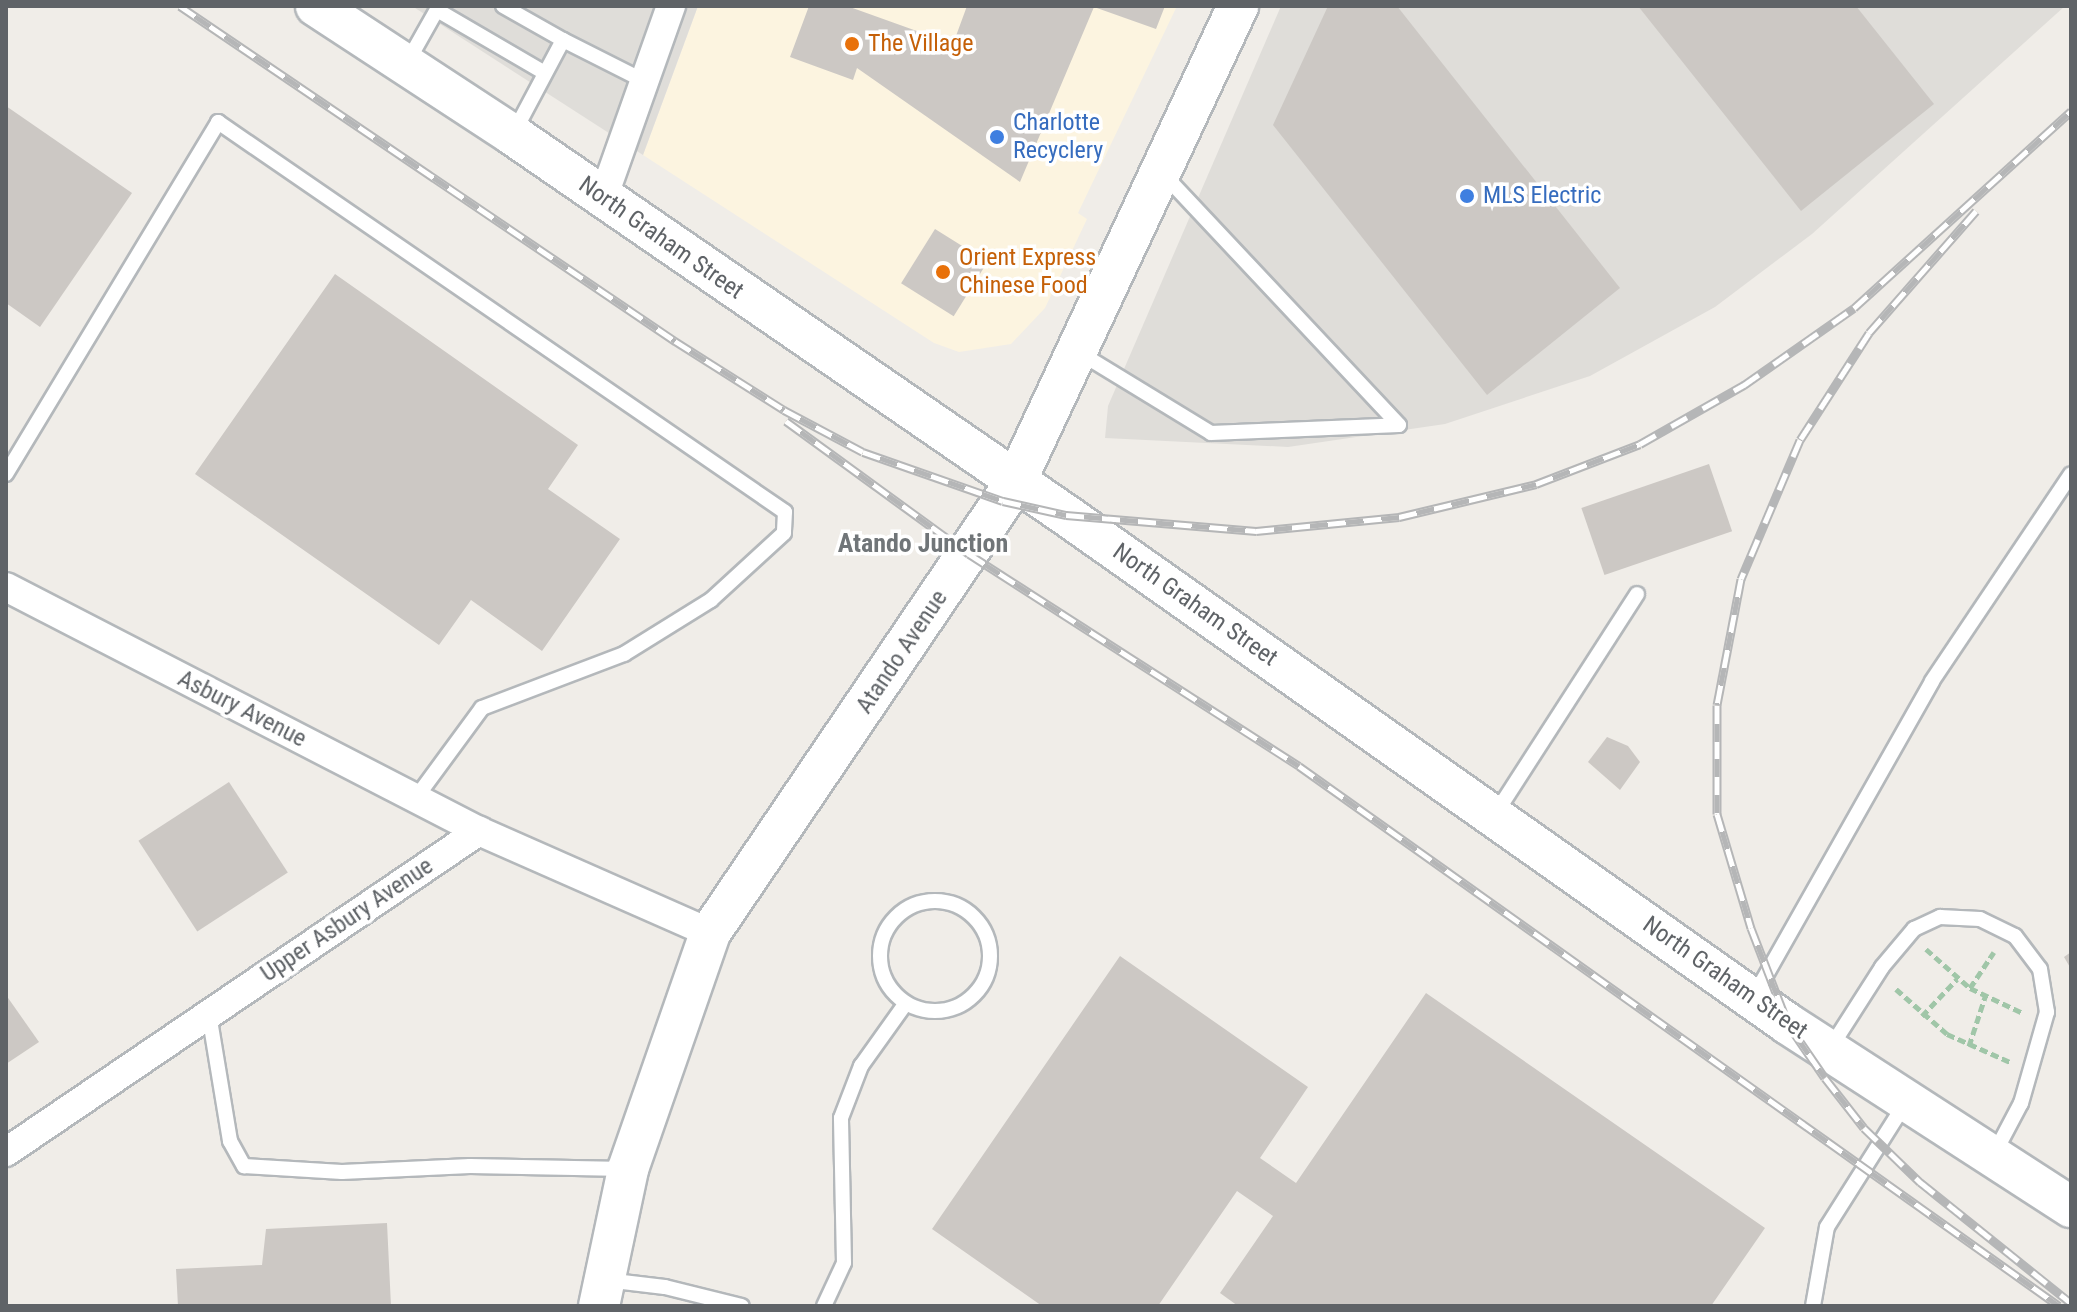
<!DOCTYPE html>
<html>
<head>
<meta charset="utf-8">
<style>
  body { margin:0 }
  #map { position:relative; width:2077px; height:1312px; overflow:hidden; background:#f0ede8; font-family:"Roboto Condensed",sans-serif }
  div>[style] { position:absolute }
  .commercial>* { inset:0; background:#fcf4e0 }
  .industrial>* { inset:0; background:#dfddd9 }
  .building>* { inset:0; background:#ccc8c4; transform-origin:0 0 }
  .path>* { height:5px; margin-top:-2.5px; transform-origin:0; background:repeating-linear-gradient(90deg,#a0c6a8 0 8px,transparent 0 12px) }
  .roads { filter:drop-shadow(2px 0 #b4b8bb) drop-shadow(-2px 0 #b4b8bb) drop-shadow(0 2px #b4b8bb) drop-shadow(0 -2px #b4b8bb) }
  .service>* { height:14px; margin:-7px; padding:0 7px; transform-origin:7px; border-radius:7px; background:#fff }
  .service>.ring { margin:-7px; padding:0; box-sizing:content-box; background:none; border:14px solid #fff; border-radius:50% }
  .minor>* { height:28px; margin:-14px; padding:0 14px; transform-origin:14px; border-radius:14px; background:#fff }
  .secondary>* { height:40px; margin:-20px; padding:0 20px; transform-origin:20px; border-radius:20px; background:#fff }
  .rail>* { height:9px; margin-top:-4.5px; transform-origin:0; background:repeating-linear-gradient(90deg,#fff 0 18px,#b5b6b7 0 36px); box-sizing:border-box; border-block:2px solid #b5b6b7 }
  .dots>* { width:22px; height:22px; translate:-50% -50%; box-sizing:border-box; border:4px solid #fff; border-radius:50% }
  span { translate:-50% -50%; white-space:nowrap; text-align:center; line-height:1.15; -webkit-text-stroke:7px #fff; paint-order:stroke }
  .food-label { font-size:24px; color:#c56008 }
  .left { translate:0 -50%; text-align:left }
  .shop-label { font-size:24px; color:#366cbe }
  .street-label { font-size:24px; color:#5f6367 }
  .neighbourhood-label { font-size:26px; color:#707578; font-weight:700 }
  .frame { position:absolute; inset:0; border:8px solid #5f6367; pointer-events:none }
</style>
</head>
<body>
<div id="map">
  <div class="commercial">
    <i style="clip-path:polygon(698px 6px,1177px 6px,1078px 213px,1087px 219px,1045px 308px,1011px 344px,959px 352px,934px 343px,643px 155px)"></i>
  </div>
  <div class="industrial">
    <i style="clip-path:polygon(412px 6px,698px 6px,643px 155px)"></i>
    <i style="clip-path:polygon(1281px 6px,2065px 6px,1812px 234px,1715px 307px,1590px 376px,1445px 424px,1288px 447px,1105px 438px,1108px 406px)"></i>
  </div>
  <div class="building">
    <i style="clip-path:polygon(809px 6px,847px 6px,953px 44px,967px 6px,1165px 6px,1156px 29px,1094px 7px,1020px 182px,857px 68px,853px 80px,790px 57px)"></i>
    <i style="clip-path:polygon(1328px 6px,1397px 6px,1620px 288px,1487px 395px,1273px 125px)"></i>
    <i style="clip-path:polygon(1638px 6px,1856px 6px,1934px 104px,1801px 211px)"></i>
    <i style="clip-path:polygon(6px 106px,132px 193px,40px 327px,6px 303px)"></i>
    <i style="left:935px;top:229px;width:62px;height:64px;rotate:32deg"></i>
    <i style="clip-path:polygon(335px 274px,578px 445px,548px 489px,620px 539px,542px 651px,471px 600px,439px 645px,195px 474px)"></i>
    <i style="left:1709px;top:464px;width:71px;height:135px;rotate:71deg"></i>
    <i style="clip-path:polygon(1607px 737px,1628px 746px,1640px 762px,1620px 790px,1588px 762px)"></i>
    <i style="left:229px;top:782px;width:108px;height:108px;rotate:57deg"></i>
    <i style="clip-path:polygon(2071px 952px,2071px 969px,2064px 957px)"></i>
    <i style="clip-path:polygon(1120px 956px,1308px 1087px,1260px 1158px,1296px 1183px,1426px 993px,1765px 1228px,1711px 1306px,1238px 1306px,1220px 1293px,1273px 1216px,1237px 1191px,1158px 1306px,1042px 1306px,932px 1229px)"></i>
    <i style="clip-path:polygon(6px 995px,39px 1042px,6px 1064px)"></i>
    <i style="clip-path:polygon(387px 1223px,391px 1306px,178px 1306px,176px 1269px,262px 1265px,266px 1229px)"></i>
  </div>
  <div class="path">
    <i style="left:1926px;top:949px;width:59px;rotate:41.6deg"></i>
    <i style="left:1970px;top:988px;width:59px;rotate:25.3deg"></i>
    <i style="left:1970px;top:988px;width:43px;rotate:-56.3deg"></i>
    <i style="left:1896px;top:989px;width:68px;rotate:41.4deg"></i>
    <i style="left:1947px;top:1034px;width:69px;rotate:24deg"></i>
    <i style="left:1922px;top:1016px;width:51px;rotate:-46.6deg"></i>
    <i style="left:1969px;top:1046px;width:52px;rotate:-71.9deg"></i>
  </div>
  <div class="roads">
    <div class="service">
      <i style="left:503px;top:6px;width:69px;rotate:29.5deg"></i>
      <i style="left:563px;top:40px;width:106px;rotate:118deg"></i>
      <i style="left:437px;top:10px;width:125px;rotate:30.3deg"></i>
      <i style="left:563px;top:40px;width:91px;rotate:26.8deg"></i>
      <i style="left:408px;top:61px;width:63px;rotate:-60.6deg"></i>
      <i style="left:1080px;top:353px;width:153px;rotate:31.4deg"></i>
      <i style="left:1211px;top:433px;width:188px;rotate:-2.4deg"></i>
      <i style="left:1399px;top:425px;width:346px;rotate:-133.2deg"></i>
      <i style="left:6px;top:474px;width:411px;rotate:-58.9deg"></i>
      <i style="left:218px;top:122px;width:688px;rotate:34.52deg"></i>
      <i style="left:785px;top:512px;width:21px;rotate:93deg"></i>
      <i style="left:784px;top:533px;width:99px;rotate:137.5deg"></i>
      <i style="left:711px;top:600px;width:102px;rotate:148.2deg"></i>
      <i style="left:624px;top:654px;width:152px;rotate:159.2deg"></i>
      <i style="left:482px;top:708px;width:112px;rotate:126.3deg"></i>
      <i style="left:1494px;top:816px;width:264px;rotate:-57.2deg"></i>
      <i class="ring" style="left:880px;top:901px;width:96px;height:96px"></i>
      <i style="left:1753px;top:998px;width:364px;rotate:-60.5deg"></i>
      <i style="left:1932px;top:681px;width:249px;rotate:-56.1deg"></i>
      <i style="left:209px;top:1014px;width:129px;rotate:80.6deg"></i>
      <i style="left:230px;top:1141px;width:29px;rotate:61deg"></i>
      <i style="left:244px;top:1166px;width:98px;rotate:3.5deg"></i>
      <i style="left:342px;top:1172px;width:128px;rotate:-2.7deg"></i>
      <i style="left:470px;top:1166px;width:156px;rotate:1.1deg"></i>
      <i style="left:1829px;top:1050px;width:98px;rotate:-57.4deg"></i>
      <i style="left:1882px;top:967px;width:50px;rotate:-49.9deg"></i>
      <i style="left:1914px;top:929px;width:29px;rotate:-25deg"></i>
      <i style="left:1940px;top:917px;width:40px;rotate:2.9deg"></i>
      <i style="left:1980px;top:919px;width:39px;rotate:26deg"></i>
      <i style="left:2015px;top:936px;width:41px;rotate:52.9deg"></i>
      <i style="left:2040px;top:969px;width:44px;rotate:80.8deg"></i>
      <i style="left:2047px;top:1012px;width:95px;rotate:105.9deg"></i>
      <i style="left:2021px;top:1103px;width:60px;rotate:117.8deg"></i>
      <i style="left:606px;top:1280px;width:59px;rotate:6.8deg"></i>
      <i style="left:665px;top:1287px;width:79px;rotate:13.9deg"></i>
      <i style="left:824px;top:1306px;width:47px;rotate:-65.1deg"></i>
      <i style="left:844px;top:1263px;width:145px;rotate:-91.2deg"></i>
      <i style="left:841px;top:1118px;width:56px;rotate:-69deg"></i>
      <i style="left:861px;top:1066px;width:77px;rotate:-54.5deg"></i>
      <i style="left:1813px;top:1306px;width:80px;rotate:-80deg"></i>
      <i style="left:1827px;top:1227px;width:148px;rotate:-57.7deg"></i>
    </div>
    <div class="minor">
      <i style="left:603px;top:198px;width:204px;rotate:-70.5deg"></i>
      <i style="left:6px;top:587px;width:532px;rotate:27.29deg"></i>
      <i style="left:6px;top:1152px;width:572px;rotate:-34.16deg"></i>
      <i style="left:479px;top:831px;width:253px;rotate:23.8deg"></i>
    </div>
    <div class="secondary">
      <i style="left:316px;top:6px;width:235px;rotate:33.2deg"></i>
      <i style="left:513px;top:135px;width:671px;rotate:34.5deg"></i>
      <i style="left:1066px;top:515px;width:883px;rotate:35.18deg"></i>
      <i style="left:1788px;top:1024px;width:337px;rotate:32.9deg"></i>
      <i style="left:599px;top:1306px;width:140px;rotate:-78deg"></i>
      <i style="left:628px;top:1169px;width:250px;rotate:-70.8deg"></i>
      <i style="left:710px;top:933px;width:544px;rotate:-55.87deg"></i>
      <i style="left:1015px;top:483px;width:527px;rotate:-64.94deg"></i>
    </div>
  </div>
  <div class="rail">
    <i style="left:180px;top:6px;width:598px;rotate:34.09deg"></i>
    <i style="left:675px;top:341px;width:129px;rotate:32.3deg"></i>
    <i style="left:784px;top:410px;width:89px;rotate:28deg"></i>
    <i style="left:863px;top:452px;width:148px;rotate:19.3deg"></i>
    <i style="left:1003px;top:501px;width:65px;rotate:12.5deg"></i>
    <i style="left:1066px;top:515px;width:191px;rotate:4.8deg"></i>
    <i style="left:1256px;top:531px;width:144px;rotate:-5.6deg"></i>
    <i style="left:1399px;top:517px;width:141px;rotate:-13.5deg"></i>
    <i style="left:1536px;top:484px;width:111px;rotate:-21deg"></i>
    <i style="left:1640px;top:444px;width:120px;rotate:-29.6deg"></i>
    <i style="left:1744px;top:385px;width:134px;rotate:-35deg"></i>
    <i style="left:1854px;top:308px;width:293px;rotate:-42.2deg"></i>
    <i style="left:1976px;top:211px;width:162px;rotate:131.3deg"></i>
    <i style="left:1869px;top:333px;width:127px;rotate:122.8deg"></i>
    <i style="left:1800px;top:440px;width:151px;rotate:113deg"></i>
    <i style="left:1741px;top:579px;width:128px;rotate:100.8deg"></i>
    <i style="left:1717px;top:705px;width:109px;rotate:90deg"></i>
    <i style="left:1717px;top:814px;width:119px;rotate:73.4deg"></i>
    <i style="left:1751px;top:928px;width:103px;rotate:68.9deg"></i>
    <i style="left:1788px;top:1024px;width:65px;rotate:55.6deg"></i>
    <i style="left:1825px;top:1078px;width:63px;rotate:52deg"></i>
    <i style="left:1864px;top:1128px;width:78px;rotate:44deg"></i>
    <i style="left:1920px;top:1182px;width:193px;rotate:38.7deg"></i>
    <i style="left:786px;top:421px;width:226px;rotate:36deg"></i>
    <i style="left:969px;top:554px;width:392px;rotate:32.7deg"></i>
    <i style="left:1299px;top:766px;width:932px;rotate:35.39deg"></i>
  </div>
  <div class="dots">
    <i style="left:852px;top:44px;background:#e8710a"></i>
    <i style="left:997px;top:137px;background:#3f7fe0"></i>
    <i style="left:1467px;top:196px;background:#3f7fe0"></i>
    <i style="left:943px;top:272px;background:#e8710a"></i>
  </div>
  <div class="food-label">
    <span class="left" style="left:868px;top:44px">The Village</span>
    <span class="left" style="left:959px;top:272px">Orient Express<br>Chinese Food</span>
  </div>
  <div class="shop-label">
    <span class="left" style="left:1013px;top:137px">Charlotte<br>Recyclery</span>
    <span class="left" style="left:1483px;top:196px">MLS Electric</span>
  </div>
  <div class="street-label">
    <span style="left:661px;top:238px;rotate:35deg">North Graham Street</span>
    <span style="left:1195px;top:605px;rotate:35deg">North Graham Street</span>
    <span style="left:902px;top:652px;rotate:-56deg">Atando Avenue</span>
    <span style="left:242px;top:709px;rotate:27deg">Asbury Avenue</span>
    <span style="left:347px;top:920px;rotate:-34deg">Upper Asbury Avenue</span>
    <span style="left:1725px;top:978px;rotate:35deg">North Graham Street</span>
  </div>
  <div class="neighbourhood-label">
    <span style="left:923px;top:544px">Atando Junction</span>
  </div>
  <div class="frame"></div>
</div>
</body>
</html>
